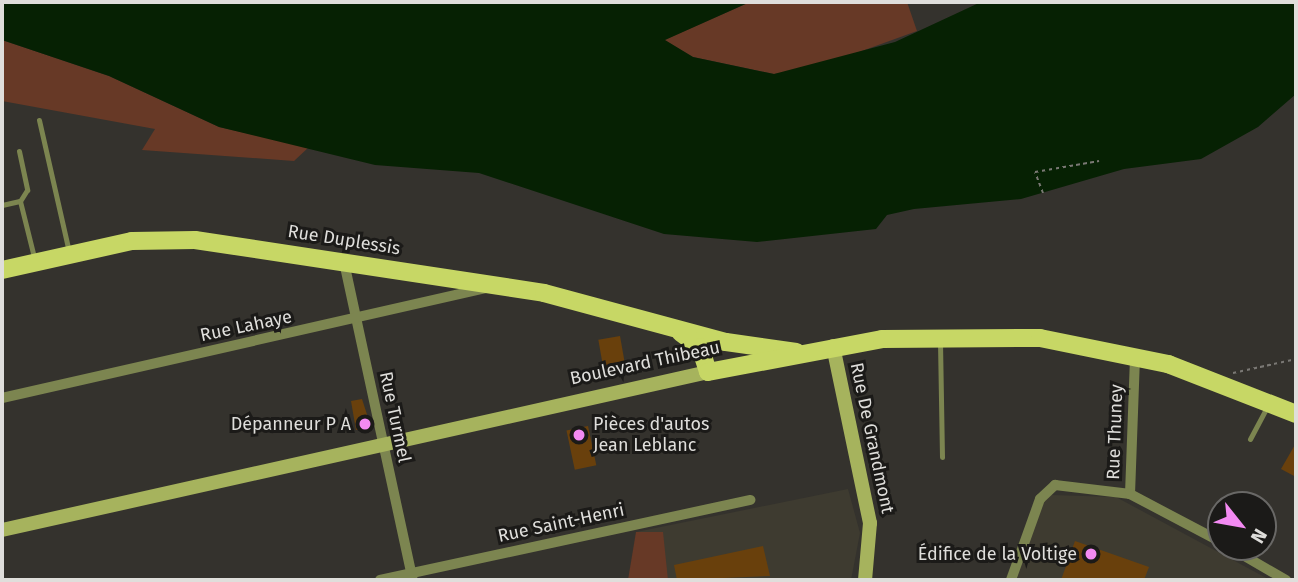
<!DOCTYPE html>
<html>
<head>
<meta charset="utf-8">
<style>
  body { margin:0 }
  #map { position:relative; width:1298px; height:582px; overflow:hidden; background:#34322d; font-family:"Fira Sans",sans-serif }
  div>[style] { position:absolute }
  .built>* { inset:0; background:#3e3b30 }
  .green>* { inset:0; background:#673926 }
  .water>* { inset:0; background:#062103 }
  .building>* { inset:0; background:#69400c; transform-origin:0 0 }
  .path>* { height:2px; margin-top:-1px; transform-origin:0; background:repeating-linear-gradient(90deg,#7a7874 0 3.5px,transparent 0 7px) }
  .lane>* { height:5px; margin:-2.5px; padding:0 2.5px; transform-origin:2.5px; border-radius:2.5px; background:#7c8550 }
  .street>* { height:10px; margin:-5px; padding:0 5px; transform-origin:5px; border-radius:5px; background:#7c8550 }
  .secondary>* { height:14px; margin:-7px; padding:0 7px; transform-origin:7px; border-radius:7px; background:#a6b35d }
  .primary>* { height:18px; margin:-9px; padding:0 9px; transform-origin:9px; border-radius:9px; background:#c7d765 }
  .dots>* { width:19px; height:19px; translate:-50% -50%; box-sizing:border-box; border:4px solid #1b1a18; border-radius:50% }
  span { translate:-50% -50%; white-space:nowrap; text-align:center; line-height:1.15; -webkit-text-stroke:6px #1b1a18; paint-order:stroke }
  .street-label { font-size:18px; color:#dfdedb }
  .poi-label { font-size:18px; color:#dfdedb }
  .right { translate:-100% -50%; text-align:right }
  .left { translate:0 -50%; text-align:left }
  .frame { position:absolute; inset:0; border:4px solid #dfdedb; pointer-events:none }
  .north { position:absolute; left:1207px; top:491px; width:70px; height:70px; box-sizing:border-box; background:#1b1a18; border:2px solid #696866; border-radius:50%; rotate:121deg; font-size:19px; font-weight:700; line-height:28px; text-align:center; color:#dfdedb }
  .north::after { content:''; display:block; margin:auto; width:24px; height:32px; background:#f38af2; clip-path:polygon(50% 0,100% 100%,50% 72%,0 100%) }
</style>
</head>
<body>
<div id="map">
  <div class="built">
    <i style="clip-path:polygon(848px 489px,860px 533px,851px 580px,643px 580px,636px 532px)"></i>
    <i style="clip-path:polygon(1051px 495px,1116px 497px,1270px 580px,1005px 580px,1032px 510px)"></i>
  </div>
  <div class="green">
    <i style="clip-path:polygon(750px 2px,907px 2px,917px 31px,812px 69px,774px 74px,693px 57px,664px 40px)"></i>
    <i style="clip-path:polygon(2px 40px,109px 76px,219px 127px,309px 147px,294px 161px,142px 150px,155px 129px,2px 101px)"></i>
    <i style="clip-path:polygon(636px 532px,663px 532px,668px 580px,628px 580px)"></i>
  </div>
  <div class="water">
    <i style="clip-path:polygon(2px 2px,750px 2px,665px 40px,693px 57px,774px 74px,895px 42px,981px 2px,1296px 2px,1296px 94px,1258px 127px,1201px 159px,1124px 169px,1021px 199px,914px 209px,887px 215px,876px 229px,757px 242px,664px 234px,479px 173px,375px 165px,219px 127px,109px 76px,2px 40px)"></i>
  </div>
  <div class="building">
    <i style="left:620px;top:336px;width:28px;height:22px;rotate:80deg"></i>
    <i style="clip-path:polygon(362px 399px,371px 427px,356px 430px,351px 401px)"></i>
    <i style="left:588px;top:426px;width:40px;height:22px;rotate:78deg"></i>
    <i style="clip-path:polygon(1296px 443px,1296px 477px,1281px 469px)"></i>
    <i style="clip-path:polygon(1075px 541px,1149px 567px,1144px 580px,1061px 580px)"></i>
    <i style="clip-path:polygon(763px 546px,770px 576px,677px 580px,674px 565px)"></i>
  </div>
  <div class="path">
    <i style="left:1043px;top:193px;width:22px;rotate:-111deg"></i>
    <i style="left:1035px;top:172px;width:65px;rotate:-9.8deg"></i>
    <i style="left:1233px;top:373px;width:65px;rotate:-12.5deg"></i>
  </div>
  <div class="lane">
    <i style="left:39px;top:120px;width:135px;rotate:77.2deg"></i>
    <i style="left:19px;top:151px;width:40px;rotate:78deg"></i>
    <i style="left:27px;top:190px;width:13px;rotate:122deg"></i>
    <i style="left:2px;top:205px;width:18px;rotate:-13deg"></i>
    <i style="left:20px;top:201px;width:62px;rotate:76deg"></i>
    <i style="left:940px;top:342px;width:115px;rotate:89deg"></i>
    <i style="left:1250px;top:439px;width:38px;rotate:-62deg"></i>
  </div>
  <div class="street">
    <i style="left:344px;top:262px;width:325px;rotate:77.8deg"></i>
    <i style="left:2px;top:398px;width:498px;rotate:-12.8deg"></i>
    <i style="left:1130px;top:494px;width:139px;rotate:-87.9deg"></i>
    <i style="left:1229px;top:547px;width:66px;rotate:30.1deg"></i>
    <i style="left:380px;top:580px;width:379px;rotate:-12.2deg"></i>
    <i style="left:1011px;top:580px;width:86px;rotate:-70.3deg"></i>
    <i style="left:1040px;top:499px;width:21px;rotate:-43deg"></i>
    <i style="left:1055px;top:485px;width:76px;rotate:6.8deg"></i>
    <i style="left:1130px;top:494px;width:103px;rotate:27.8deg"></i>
  </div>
  <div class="secondary">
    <i style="left:833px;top:346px;width:181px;rotate:78.2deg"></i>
    <i style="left:870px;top:523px;width:57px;rotate:95deg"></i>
    <i style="left:2px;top:530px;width:723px;rotate:-12.61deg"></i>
  </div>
  <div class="primary">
    <i style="left:2px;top:270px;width:133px;rotate:-12.6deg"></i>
    <i style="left:132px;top:241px;width:63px;rotate:-0.9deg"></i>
    <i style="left:195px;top:240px;width:353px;rotate:8.6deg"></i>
    <i style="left:544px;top:293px;width:188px;rotate:15.1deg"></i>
    <i style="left:726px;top:342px;width:71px;rotate:8.1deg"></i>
    <i style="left:681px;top:333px;width:24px;rotate:36deg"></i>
    <i style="left:700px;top:347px;width:26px;rotate:72deg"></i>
    <i style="left:708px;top:372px;width:177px;rotate:-10.7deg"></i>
    <i style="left:882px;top:339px;width:158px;rotate:-0.4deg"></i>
    <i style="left:1040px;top:338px;width:131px;rotate:11.5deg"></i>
    <i style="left:1168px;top:364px;width:137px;rotate:21.3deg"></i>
  </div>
  <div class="dots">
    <i style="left:365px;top:424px;background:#f38af2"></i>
    <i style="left:579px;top:435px;background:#f38af2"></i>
    <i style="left:1091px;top:554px;background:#f38af2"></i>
  </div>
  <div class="street-label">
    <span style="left:344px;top:240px;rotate:9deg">Rue Duplessis</span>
    <span style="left:246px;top:326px;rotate:-12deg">Rue Lahaye</span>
    <span style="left:645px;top:363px;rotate:-12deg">Boulevard Thibeau</span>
    <span style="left:395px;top:417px;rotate:78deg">Rue Turmel</span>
    <span style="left:1115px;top:432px;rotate:-88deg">Rue Thuney</span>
    <span style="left:872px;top:438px;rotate:78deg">Rue De Grandmont</span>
    <span style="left:561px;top:523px;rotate:-12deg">Rue Saint-Henri</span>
  </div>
  <div class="poi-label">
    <span class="right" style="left:351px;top:424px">Dépanneur P A</span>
    <span class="left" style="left:593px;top:435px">Pièces d'autos<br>Jean Leblanc</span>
    <span class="right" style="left:1077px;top:554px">Édifice de la Voltige</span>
  </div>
  <div class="frame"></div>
  <div class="north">N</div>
</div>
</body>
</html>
